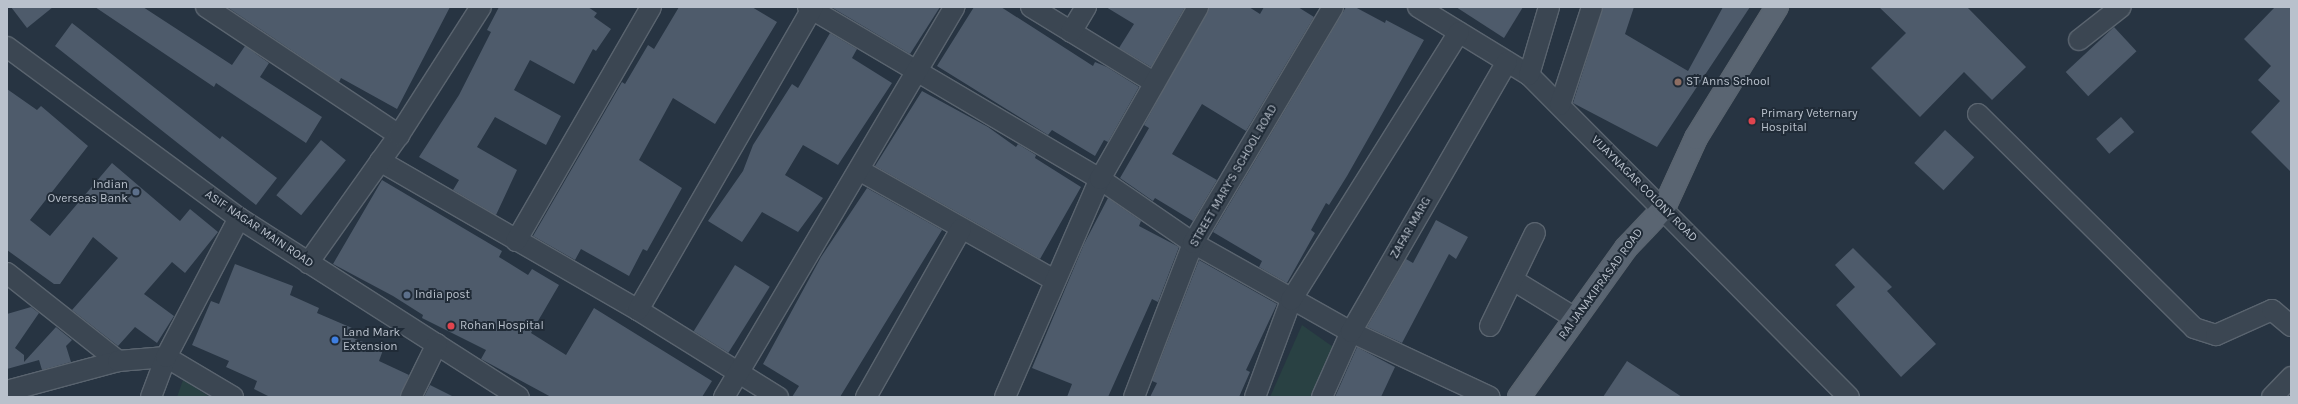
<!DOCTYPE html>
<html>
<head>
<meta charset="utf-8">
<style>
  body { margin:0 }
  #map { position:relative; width:2298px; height:404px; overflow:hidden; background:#273442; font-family:Karla,sans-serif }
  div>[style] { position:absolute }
  .green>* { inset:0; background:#294143 }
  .building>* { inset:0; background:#4e5b6b; transform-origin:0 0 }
  .roads { filter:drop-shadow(1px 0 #5a646f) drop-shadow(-1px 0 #5a646f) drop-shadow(0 1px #5a646f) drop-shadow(0 -1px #5a646f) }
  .minor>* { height:20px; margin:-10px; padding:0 10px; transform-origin:10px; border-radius:10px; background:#3b4652 }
  .major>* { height:22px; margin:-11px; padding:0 11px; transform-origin:11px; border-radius:11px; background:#5a6572 }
  .dots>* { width:11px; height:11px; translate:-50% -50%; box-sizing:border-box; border:2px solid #202b37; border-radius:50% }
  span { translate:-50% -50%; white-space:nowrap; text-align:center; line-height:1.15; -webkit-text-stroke:4px #202b37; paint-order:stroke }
  .poi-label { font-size:12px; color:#b9c1cc }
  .left { translate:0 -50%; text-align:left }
  .right { translate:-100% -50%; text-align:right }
  .street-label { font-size:12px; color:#b9c1cc }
  .frame { position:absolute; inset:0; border:8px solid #b9c1cc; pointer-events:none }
</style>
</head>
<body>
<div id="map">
  <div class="green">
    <i style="clip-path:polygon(1302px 325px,1336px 349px,1314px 397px,1270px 397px)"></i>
    <i style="clip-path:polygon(183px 380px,210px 397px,177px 397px)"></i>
  </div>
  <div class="building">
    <i style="clip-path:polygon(11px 7px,53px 7px,27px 28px)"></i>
    <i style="clip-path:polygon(95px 7px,143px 7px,232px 65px,245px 46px,269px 63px,260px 77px,322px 117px,306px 143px,216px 83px,214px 87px)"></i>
    <i style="clip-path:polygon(227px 7px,450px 7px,397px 109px,341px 78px,339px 82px)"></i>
    <i style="clip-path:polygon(499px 7px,588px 7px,597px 13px,594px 17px,611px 29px,596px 51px,593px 49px,574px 84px,530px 60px,514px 90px,561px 116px,546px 145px,495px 117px,477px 147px,517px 170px,496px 215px,453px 190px,459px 180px,419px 157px,459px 95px,491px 32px,487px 30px)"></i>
    <i style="clip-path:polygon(679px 7px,752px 7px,777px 22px,715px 124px,673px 98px,639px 160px,682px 188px,647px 251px,643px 249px,629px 276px,581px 249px,575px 260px,533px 236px,622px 82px,625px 84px,648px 45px,654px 49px)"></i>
    <i style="clip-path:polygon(831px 7px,940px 7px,910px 54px)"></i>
    <i style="clip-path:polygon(974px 7px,1001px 7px,1093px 66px,1095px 62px,1107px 67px,1139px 87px,1108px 142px,1104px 140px,1095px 156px,1052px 130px,1048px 135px,937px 66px)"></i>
    <i style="clip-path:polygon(1106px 7px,1185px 7px,1151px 67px,1119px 48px,1134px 24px)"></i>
    <i style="clip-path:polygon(1209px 7px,1249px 7px,1260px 14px,1264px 7px,1298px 7px,1314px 17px,1246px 131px,1202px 104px,1172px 154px,1217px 180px,1193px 221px,1155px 198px,1153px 201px,1120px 178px,1149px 128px,1144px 125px)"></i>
    <i style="clip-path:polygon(1346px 7px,1355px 7px,1385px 23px,1386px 20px,1424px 40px,1347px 176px,1329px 205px,1326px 203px,1311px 230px,1315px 233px,1287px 283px,1259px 267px,1262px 261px,1213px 232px)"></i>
    <i style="clip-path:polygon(1456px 7px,1523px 7px,1504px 38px)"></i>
    <i style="clip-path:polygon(1603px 7px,1634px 7px,1625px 34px,1688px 71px,1723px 7px,1750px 7px,1657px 147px,1573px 103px)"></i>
    <i style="clip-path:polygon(1879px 7px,1967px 7px,2026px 67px,1992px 100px,1964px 72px,1920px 117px,1871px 68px,1906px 33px)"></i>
    <i style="clip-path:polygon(2275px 7px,2291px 7px,2291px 172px,2251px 132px,2280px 101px,2258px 80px,2271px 66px,2244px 39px)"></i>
    <i style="clip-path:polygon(72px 23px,220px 139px,222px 136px,277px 178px,256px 205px,55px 46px)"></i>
    <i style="left:2114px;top:27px;width:33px;height:66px;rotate:47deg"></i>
    <i style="clip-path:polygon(830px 33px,857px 49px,852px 58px,892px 83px,838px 165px,803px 145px,785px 175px,823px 198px,798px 232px,762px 212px,742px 242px,708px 221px,743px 171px,753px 145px,792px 84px,798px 88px)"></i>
    <i style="clip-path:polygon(7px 89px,37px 110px,41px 106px,88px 146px,30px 220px,50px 236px,112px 163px,180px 221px,190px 209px,218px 232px,185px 273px,172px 262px,144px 294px,174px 316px,157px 343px,135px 327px,118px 346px,72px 310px,118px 258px,93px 237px,60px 284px,54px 284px,7px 250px)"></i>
    <i style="clip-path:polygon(922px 91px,988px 127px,1016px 147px,1018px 144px,1036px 155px,1035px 158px,1081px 187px,1040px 259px,875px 166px)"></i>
    <i style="left:2121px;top:117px;width:20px;height:33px;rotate:49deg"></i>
    <i style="left:1945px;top:130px;width:40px;height:45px;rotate:43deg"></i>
    <i style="left:321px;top:140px;width:32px;height:71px;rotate:39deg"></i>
    <i style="clip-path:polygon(382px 180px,502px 251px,499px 257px,528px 275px,532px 269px,559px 285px,531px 333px,566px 355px,594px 308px,712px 381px,702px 397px,551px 397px,481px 359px,486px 350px,422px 318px,423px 315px,393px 296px,333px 264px)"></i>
    <i style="clip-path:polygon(867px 188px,942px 230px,840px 397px,792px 397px,799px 386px,763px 364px,821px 257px)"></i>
    <i style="clip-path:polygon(1108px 198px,1141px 221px,1139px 226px,1179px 247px,1158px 302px,1152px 299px,1108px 397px,1067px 397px,1072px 384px,1032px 368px,1084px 244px)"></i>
    <i style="clip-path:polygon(1436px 220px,1468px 237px,1456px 259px,1449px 254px,1402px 343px,1367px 327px,1406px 259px,1413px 263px)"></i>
    <i style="clip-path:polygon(1853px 248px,1892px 287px,1887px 291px,1936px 344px,1901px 377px,1836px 305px,1855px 287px,1835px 265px)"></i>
    <i style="clip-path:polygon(1199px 260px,1277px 304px,1246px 370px,1250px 372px,1239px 397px,1150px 397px,1157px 383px,1152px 381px)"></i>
    <i style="clip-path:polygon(235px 264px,293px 286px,290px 295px,319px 308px,317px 313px,352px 328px,348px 336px,383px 350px,379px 361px,409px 375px,400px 397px,270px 397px,254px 389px,257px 381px,226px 367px,229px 361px,192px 345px,211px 301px,219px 304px)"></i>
    <i style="left:735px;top:265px;width:41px;height:78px;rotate:32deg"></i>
    <i style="clip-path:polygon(31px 307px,39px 313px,15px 348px,24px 355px,24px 362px,56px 327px,72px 340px,66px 346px,71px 362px,42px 370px,39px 360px,7px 369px,7px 314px)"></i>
    <i style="clip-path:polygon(1357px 347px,1395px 367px,1381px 397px,1335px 397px)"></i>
    <i style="clip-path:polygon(1627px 361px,1682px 397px,1603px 397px)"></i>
    <i style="clip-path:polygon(430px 385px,454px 397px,424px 397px)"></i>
  </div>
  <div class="roads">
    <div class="minor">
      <i style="left:206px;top:7px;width:232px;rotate:33.6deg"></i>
      <i style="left:808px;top:7px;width:339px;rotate:30.5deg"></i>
      <i style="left:1100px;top:179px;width:113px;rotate:34.5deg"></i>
      <i style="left:1193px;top:243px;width:181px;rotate:29.4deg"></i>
      <i style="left:1351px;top:332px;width:153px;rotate:25.1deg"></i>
      <i style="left:1031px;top:7px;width:145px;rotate:31.5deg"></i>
      <i style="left:1418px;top:7px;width:130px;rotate:31.5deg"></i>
      <i style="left:1529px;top:75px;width:454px;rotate:45.2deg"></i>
      <i style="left:1071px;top:32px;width:29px;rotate:-59deg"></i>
      <i style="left:2079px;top:40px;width:53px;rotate:-38.2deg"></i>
      <i style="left:7px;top:47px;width:288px;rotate:36.4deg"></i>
      <i style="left:239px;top:218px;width:332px;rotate:32.6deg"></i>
      <i style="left:1529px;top:75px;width:71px;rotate:-73.6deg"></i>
      <i style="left:1560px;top:105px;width:103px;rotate:-71.9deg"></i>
      <i style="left:1978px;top:114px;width:304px;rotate:44.7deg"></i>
      <i style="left:2194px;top:328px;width:23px;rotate:18deg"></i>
      <i style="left:2216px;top:335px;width:61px;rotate:-24.1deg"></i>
      <i style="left:2272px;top:310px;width:25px;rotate:40deg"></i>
      <i style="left:380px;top:161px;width:298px;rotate:30deg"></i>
      <i style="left:638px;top:310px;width:165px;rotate:31.9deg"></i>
      <i style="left:859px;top:170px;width:224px;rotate:29.4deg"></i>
      <i style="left:516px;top:241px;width:270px;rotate:-60deg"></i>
      <i style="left:308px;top:263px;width:157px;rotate:-54.6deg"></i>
      <i style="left:399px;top:135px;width:152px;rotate:-57.4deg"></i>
      <i style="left:7px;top:273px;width:142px;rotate:38.4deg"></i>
      <i style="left:1513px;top:280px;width:73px;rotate:31.5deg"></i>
      <i style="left:638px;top:310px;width:350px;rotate:-60deg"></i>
      <i style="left:1490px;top:326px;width:103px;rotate:-64.2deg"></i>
      <i style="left:7px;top:391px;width:115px;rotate:-15.1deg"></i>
      <i style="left:118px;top:361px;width:48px;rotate:-4.8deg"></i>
      <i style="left:166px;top:357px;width:78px;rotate:30.8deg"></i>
      <i style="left:151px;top:397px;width:43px;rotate:-69.4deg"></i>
      <i style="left:166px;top:357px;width:157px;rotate:-62.3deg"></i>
      <i style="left:411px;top:397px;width:59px;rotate:-63.9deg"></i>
      <i style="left:724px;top:397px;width:453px;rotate:-59.4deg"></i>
      <i style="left:866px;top:397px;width:193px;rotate:-60.5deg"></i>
      <i style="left:1005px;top:397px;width:238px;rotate:-66.5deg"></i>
      <i style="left:1100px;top:179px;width:198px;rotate:-60.3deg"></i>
      <i style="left:1134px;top:397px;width:165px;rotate:-69deg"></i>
      <i style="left:1193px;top:243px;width:274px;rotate:-59.3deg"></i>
      <i style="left:1255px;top:397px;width:103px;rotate:-69.6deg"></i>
      <i style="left:1291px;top:300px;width:316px;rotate:-57.9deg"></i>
      <i style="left:1322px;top:397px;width:71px;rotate:-66deg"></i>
      <i style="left:1351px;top:332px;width:312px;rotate:-60deg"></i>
      <i style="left:2272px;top:397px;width:28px;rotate:-46deg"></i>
    </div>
    <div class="major">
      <i style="left:1519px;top:397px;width:183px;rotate:-54.3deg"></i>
      <i style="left:1626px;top:248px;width:55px;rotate:-46.5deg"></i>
      <i style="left:1664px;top:208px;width:77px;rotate:-65.4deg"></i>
      <i style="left:1696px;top:138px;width:154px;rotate:-58.3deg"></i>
    </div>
  </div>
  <div class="dots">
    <i style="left:1678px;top:82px;background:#8d6e63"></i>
    <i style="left:1752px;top:121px;background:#e0444e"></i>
    <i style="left:136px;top:192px;background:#5c6f8a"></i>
    <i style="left:407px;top:295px;background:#5c6f8a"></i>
    <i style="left:451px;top:326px;background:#e0444e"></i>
    <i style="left:335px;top:340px;background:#3f7fe0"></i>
  </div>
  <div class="poi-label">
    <span class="left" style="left:1686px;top:82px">ST Anns School</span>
    <span class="left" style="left:1761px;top:121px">Primary Veternary<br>Hospital</span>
    <span class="right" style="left:128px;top:192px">Indian<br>Overseas Bank</span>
    <span class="left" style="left:415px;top:295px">India post</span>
    <span class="left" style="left:460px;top:326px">Rohan Hospital</span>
    <span class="left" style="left:343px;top:340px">Land Mark<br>Extension</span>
  </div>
  <div class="street-label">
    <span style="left:1234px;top:176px;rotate:-60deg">STREET MARY'S SCHOOL ROAD</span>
    <span style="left:1644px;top:189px;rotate:45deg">VIJAYNAGAR COLONY ROAD</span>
    <span style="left:1411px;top:228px;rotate:-60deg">ZAFAR MARG</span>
    <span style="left:259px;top:229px;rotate:34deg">ASIF NAGAR MAIN ROAD</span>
    <span style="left:1601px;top:284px;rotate:-54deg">RAI JANAKIPRASAD ROAD</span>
  </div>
  <div class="frame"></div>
</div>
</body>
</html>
